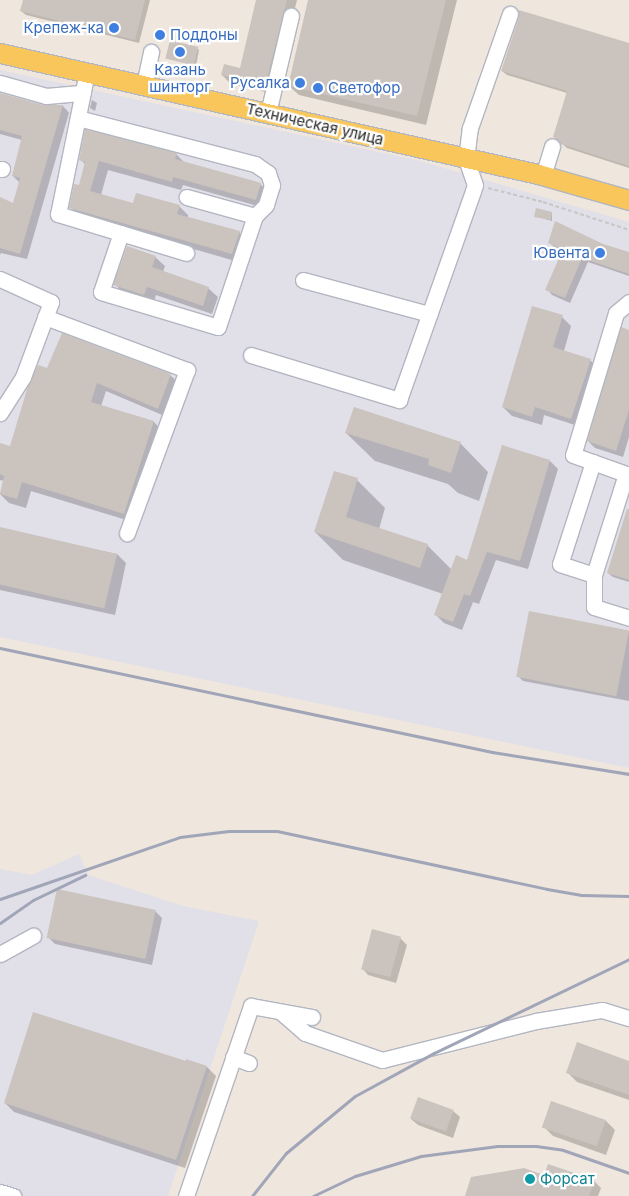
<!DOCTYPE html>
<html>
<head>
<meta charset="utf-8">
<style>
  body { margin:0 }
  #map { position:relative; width:629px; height:1196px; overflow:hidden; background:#efe6de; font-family:Inter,sans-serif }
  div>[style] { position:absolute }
  .industrial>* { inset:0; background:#e1dfe7 }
  .shadow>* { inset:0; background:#0003 }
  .building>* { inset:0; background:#cac3be; transform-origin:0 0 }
  .path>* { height:2px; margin-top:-1px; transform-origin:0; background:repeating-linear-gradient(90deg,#c8c8c8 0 4px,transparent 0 6.5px) }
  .roads { filter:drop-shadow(1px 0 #b2b6c1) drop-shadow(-1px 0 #b2b6c1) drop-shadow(0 1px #b2b6c1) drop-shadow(0 -1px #b2b6c1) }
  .minor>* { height:15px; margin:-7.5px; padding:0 7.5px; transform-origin:7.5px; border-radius:7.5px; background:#fff }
  .major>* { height:19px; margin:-9.5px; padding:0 9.5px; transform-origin:9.5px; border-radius:9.5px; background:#f8c65a }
  .rail>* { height:3px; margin:-1.5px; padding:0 1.5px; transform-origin:1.5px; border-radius:1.5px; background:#a0a6b8 }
  .dots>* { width:14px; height:14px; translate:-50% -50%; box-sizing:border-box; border:2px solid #fff; border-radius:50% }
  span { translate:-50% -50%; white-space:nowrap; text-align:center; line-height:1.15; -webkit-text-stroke:4.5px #fff; paint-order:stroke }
  .shop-label { font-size:15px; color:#366cbe }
  .right { translate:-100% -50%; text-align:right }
  .left { translate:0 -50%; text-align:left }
  .street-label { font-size:15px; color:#2c2c2c }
  .culture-label { font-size:15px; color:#0d838f }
</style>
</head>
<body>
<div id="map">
  <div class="industrial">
    <i style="clip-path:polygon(0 70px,420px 161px,629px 222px,629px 768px,0 637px)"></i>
    <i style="clip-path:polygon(79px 854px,88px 875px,183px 906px,259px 921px,168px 1196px,0 1196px,0 869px,32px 875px)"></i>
  </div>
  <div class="shadow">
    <i style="clip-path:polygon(24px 0,150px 0,139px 43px,26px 15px,21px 11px)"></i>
    <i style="clip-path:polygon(257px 0,297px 0,274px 94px,231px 84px,222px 75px,241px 70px)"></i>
    <i style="clip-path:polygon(310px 0,457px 0,426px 125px,299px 95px,289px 86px)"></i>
    <i style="clip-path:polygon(629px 44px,629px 168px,567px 148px,554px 137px,567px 93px,507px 75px,502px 71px)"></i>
    <i style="clip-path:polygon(197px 48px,199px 50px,196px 66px,166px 57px)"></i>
    <i style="clip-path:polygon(0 94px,43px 106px,63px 106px,69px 113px,27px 259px,1px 253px,0 255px,0 199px,14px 205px,20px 183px,13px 176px,22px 140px,0 134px)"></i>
    <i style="clip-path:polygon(92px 100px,97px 103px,95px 111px,90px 108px)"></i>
    <i style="clip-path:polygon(176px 154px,185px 163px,260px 184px,270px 193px,265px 208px,183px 185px,181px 190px,108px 170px,101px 195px,134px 204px,179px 206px,188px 215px,188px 218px,239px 232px,249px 242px,242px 263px,80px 216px,70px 207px,80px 187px,86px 165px,80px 159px)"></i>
    <i style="clip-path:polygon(552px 213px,552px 221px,535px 216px)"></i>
    <i style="clip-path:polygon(550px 243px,603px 245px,629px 253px,629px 276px,588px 262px,570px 303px,552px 295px,547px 289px,563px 251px,555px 248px)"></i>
    <i style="clip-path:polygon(155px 257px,165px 266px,163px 272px,208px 288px,218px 297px,212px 314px,156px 295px,153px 304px,124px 294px,115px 284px)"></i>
    <i style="clip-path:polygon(562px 317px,571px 326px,564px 351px,590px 360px,599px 369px,581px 427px,544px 415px,542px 425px,512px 416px,503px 407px)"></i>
    <i style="clip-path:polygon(629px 331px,629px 437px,623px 457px,595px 448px,588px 441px)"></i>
    <i style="clip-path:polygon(48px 370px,170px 375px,180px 384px,167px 417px,106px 391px,101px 406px,154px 422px,163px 432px,133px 522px,31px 491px,26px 508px,9px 503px,0 494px,4px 481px,0 480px,0 444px,11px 447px)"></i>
    <i style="clip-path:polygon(346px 433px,460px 443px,488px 472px,479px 501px,458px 493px,448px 484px,375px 461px)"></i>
    <i style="clip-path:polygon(550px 461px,558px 469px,528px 569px,496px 560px,479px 604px,473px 602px,462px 630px,444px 623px,435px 614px,443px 594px,343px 560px,315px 532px,357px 480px,385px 508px,379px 529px,427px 545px,452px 570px,468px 561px)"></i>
    <i style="clip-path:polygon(629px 511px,629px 582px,613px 577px,608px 573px)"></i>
    <i style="clip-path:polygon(0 529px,117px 554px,126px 563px,115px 615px,0 590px)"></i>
    <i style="clip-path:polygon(629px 631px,629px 701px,523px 681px,518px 676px)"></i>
    <i style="clip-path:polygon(155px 911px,162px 918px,152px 965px,55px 944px,48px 937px)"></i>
    <i style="clip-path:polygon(400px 938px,407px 945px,396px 983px,368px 975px,362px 968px)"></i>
    <i style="clip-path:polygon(629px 1062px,629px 1100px,577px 1082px,567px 1072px)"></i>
    <i style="clip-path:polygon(207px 1067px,216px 1076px,185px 1168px,14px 1112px,5px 1103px)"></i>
    <i style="clip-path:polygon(552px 1103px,606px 1121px,615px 1130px,606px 1155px,553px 1136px,544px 1127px)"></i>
    <i style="clip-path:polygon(453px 1111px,460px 1117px,453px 1138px,418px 1125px,411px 1119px)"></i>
    <i style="clip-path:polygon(545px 1177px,594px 1181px,601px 1188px,598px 1196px,466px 1196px)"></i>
  </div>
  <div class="building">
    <i style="clip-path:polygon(23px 0,145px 0,135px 40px,20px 11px)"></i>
    <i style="clip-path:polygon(256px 0,287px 0,265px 86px,221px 75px,224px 64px,240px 68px)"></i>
    <i style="clip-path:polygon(308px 0,446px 0,417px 116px,288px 86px)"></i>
    <i style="clip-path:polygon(519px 10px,629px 43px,629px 166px,561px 144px,558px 139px,553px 137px,567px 91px,501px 71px,519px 17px)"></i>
    <i style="left:170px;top:40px;width:29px;height:19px;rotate:14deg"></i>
    <i style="clip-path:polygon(0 93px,43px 105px,63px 105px,20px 254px,0 248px,0 197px,13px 203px,20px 178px,12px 176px,22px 136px,0 130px)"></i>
    <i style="clip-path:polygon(85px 129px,177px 153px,175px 159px,261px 183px,256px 200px,173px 177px,172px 182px,99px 161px,90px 191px,133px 203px,136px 193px,180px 205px,177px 214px,240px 231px,232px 254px,69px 208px,74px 184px,79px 185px,85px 162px,79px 160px)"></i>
    <i style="clip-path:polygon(536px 208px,552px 212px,551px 220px,534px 217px)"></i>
    <i style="clip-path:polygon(555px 221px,603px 244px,629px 252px,629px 274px,582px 258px,565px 298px,545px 290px,563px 249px,548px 243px)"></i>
    <i style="clip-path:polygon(127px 246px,156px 256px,152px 267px,209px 287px,203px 306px,147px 287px,144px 295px,113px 285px)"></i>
    <i style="clip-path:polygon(532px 306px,563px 315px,553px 347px,591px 359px,571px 419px,535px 407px,532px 417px,502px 407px)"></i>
    <i style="clip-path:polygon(621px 327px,629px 330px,629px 410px,616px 451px,587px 441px)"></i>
    <i style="clip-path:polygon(62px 333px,171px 374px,158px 409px,97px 383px,91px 402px,154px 421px,124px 514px,22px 482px,17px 499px,0 494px,4px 476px,0 474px,0 443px,10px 446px,28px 386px,38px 365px,47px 368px)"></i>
    <i style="clip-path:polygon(354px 407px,461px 442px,451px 473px,428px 465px,429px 459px,345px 433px)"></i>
    <i style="clip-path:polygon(502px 445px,550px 460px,520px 561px,487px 552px,470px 596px,464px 594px,453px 622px,434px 615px,456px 555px,467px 560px)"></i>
    <i style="clip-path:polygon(334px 471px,358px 478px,346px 517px,428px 544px,420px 568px,314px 532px)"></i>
    <i style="clip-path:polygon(627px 509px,629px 509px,629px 580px,607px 573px)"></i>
    <i style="left:0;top:527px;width:120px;height:56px;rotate:13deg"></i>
    <i style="left:529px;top:611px;width:102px;height:67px;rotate:11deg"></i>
    <i style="left:57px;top:889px;width:101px;height:50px;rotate:12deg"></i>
    <i style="left:372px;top:929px;width:30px;height:42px;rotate:15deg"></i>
    <i style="clip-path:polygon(33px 1012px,186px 1061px,186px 1059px,207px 1066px,176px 1160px,4px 1103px)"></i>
    <i style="clip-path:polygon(577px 1042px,629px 1061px,629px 1095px,566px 1073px)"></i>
    <i style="left:418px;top:1097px;width:38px;height:23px;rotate:20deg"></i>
    <i style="left:551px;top:1101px;width:58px;height:28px;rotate:19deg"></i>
    <i style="clip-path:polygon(548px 1164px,595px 1180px,589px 1196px,465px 1196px,471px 1177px,524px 1168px,544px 1175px)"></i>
  </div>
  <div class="path">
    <i style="left:488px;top:188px;width:57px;rotate:14.3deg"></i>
    <i style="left:543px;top:202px;width:90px;rotate:18deg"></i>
  </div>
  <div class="roads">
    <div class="minor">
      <i style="left:87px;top:72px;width:145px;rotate:101.5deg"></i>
      <i style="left:58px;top:214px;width:134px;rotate:16.9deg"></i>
      <i style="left:0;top:83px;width:48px;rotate:15.8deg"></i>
      <i style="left:46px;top:96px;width:37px;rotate:-5deg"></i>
      <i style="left:144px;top:85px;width:34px;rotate:-78deg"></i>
      <i style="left:268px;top:113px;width:100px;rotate:-76.7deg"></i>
      <i style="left:78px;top:118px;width:183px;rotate:14.6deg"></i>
      <i style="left:255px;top:164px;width:16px;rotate:35deg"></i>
      <i style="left:268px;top:173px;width:13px;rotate:72deg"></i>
      <i style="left:272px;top:185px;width:21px;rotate:107deg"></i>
      <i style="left:266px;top:205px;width:16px;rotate:135deg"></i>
      <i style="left:255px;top:216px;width:71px;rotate:-164.4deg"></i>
      <i style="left:0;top:169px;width:2px"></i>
      <i style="left:543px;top:176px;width:31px;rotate:-73deg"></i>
      <i style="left:121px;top:233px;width:62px;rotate:108.7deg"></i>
      <i style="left:101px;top:292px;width:122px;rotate:16.7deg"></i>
      <i style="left:218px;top:327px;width:117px;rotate:-71.6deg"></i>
      <i style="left:0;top:279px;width:56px;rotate:24.3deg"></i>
      <i style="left:51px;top:302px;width:80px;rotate:110.5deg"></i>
      <i style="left:23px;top:377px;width:43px;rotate:122.6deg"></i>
      <i style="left:303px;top:280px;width:131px;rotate:15.1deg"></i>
      <i style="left:629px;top:302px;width:17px;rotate:140deg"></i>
      <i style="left:616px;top:313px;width:148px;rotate:106.8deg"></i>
      <i style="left:573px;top:455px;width:56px;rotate:19.7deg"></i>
      <i style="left:626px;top:474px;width:106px;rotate:107.6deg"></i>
      <i style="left:594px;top:575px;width:32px;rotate:90deg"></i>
      <i style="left:594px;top:607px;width:37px;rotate:17deg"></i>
      <i style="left:45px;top:317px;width:152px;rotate:20.5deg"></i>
      <i style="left:187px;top:370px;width:174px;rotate:110.2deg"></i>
      <i style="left:251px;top:355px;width:155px;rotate:16.9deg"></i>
      <i style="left:399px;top:400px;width:222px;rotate:-70.5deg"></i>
      <i style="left:473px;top:191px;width:6px;rotate:-72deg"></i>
      <i style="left:475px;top:185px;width:28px;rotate:-109deg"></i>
      <i style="left:466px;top:159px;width:31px;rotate:-83deg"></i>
      <i style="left:470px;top:128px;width:121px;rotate:-70.7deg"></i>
      <i style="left:593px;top:462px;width:107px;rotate:107.9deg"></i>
      <i style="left:560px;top:564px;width:36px;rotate:18deg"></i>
      <i style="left:0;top:954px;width:38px;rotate:-29deg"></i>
      <i style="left:281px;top:1012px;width:32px;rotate:41deg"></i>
      <i style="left:305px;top:1033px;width:82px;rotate:19.3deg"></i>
      <i style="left:382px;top:1060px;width:159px;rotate:-14.2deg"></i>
      <i style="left:536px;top:1021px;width:67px;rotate:-9.5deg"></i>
      <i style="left:602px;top:1010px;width:28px;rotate:17deg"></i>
      <i style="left:233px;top:1057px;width:17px;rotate:21deg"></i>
      <i style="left:0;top:1192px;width:14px;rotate:17deg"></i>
      <i style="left:186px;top:1196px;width:201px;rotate:-71.1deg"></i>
      <i style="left:251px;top:1006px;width:62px;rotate:10.2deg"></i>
    </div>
    <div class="major">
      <i style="left:0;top:53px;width:551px;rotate:12.68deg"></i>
      <i style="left:538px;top:174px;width:95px;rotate:15.9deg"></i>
    </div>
  </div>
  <div class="rail">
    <i style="left:0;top:648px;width:503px;rotate:11.94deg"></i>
    <i style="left:492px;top:752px;width:139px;rotate:9.1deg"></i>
    <i style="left:0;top:899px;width:190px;rotate:-19deg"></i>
    <i style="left:180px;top:837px;width:49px;rotate:-7deg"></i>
    <i style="left:229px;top:831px;width:48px"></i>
    <i style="left:277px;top:831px;width:276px;rotate:12.1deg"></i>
    <i style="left:547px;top:889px;width:35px;rotate:10deg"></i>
    <i style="left:581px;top:895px;width:48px;rotate:1.2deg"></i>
    <i style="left:0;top:923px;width:40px;rotate:-34.9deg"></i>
    <i style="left:33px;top:900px;width:58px;rotate:-25.7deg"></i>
    <i style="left:252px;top:1196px;width:55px;rotate:-51.7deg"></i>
    <i style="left:286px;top:1153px;width:89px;rotate:-39.6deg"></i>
    <i style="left:355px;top:1096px;width:90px;rotate:-28.6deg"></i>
    <i style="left:434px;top:1053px;width:216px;rotate:-25.7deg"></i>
    <i style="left:313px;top:1196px;width:47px;rotate:-25.5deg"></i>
    <i style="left:355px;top:1176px;width:69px;rotate:-16.9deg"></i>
    <i style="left:421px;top:1156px;width:77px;rotate:-7.5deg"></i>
    <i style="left:497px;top:1146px;width:39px"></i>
    <i style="left:536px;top:1146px;width:27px;rotate:8deg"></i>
    <i style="left:563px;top:1150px;width:70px;rotate:19.2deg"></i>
  </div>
  <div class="dots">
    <i style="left:114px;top:28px;background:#3f7fe0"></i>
    <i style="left:160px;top:35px;background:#3f7fe0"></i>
    <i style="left:180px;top:52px;background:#3f7fe0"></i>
    <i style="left:300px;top:83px;background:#3f7fe0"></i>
    <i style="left:318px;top:88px;background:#3f7fe0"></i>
    <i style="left:600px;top:253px;background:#3f7fe0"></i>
    <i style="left:530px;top:1179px;background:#0f9aa8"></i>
  </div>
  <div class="shop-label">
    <span class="right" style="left:104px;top:28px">Крепеж-ка</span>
    <span class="left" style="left:170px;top:35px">Поддоны</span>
    <span style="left:180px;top:78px">Казань<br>шинторг</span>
    <span class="right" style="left:290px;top:83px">Русалка</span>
    <span class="left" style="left:328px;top:88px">Светофор</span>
    <span class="right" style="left:590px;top:253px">Ювента</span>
  </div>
  <div class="street-label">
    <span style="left:315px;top:124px;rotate:13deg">Техническая улица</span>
  </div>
  <div class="culture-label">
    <span class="left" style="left:540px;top:1179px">Форсат</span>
  </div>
</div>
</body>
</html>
